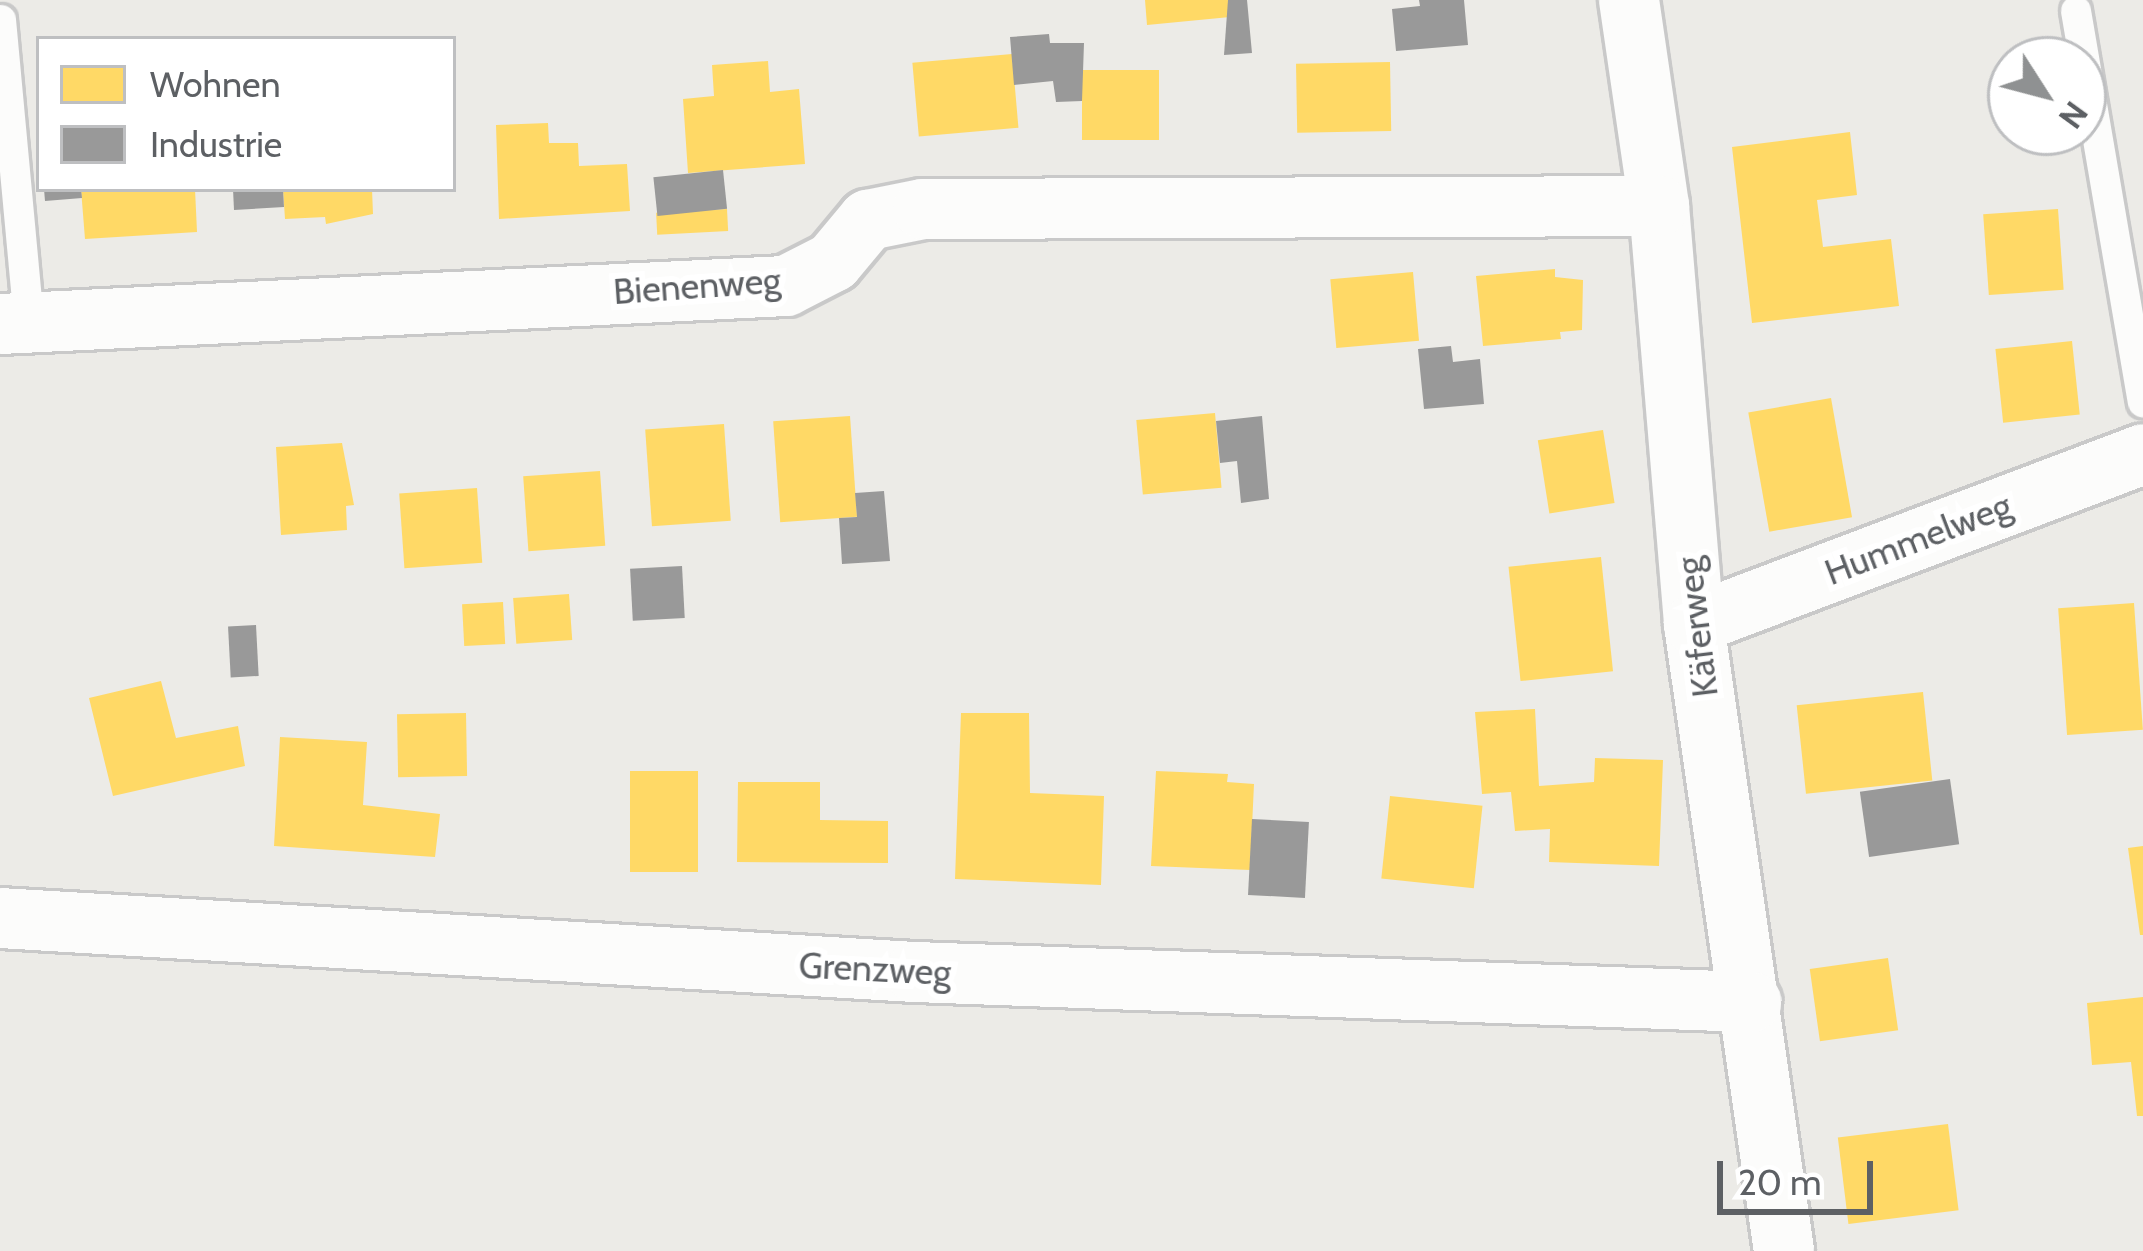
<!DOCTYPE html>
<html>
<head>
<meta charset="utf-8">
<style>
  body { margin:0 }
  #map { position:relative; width:2143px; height:1251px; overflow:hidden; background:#ecebe7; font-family:Cabin,sans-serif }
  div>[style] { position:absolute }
  .homes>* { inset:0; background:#ffd966; transform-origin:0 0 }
  .industry>* { inset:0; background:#999; transform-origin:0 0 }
  .roads { filter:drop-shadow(3px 0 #c9c9c9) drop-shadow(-3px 0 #c9c9c9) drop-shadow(0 3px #c9c9c9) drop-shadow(0 -3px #c9c9c9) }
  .lane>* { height:30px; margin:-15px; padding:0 15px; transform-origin:15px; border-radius:15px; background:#fcfcfb }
  .street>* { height:60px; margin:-30px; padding:0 30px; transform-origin:30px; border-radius:30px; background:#fcfcfb }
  span { translate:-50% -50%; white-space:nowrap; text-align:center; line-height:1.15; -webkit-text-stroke:12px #fff; paint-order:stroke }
  .street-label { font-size:36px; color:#5d6064 }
  .legend { position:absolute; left:36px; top:36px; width:420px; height:156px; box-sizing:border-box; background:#fff; border:3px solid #bebfc1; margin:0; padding:15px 21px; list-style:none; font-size:36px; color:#5d6064 }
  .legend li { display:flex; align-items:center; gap:24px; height:60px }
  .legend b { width:60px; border:3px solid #bebfc1 }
  .north { position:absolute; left:1987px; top:36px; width:120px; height:120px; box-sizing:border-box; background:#fff; border:3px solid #bebfc1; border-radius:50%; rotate:126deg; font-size:33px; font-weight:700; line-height:48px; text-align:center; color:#5d6064 }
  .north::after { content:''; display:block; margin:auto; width:42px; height:54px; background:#8f9192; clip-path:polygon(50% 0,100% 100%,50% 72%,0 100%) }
  .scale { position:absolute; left:1717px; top:1161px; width:156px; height:54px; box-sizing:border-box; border:6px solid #5d6064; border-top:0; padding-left:15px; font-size:36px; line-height:42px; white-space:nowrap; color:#5d6064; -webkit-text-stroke:9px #fff; paint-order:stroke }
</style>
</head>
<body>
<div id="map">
  <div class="homes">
    <i style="clip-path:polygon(1145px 0,1228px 0,1230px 17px,1147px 25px)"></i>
    <i style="left:1012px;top:54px;width:74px;height:100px;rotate:85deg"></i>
    <i style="clip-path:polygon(768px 61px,770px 92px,799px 89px,805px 164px,688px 173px,683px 99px,714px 96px,712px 65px)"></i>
    <i style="left:1390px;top:62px;width:69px;height:94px;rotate:89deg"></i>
    <i style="left:1082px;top:70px;width:77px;height:70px"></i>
    <i style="clip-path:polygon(548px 123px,549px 143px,578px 143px,579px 166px,627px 164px,630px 211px,499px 219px,496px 125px)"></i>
    <i style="clip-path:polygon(1850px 132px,1857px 195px,1817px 200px,1823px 247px,1891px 239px,1899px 306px,1752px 323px,1732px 147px)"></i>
    <i style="clip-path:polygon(81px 189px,195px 189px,197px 232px,85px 239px)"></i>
    <i style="clip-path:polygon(283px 189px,372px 189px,373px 214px,326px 224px,325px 217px,285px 219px)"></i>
    <i style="left:727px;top:209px;width:22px;height:71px;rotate:87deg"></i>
    <i style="left:2058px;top:209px;width:81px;height:75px;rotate:86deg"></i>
    <i style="clip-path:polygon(1555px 269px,1555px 277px,1583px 280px,1582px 330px,1560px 332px,1561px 339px,1483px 346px,1476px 276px)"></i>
    <i style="left:1413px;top:272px;width:69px;height:83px;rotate:85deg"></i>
    <i style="left:2072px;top:341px;width:74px;height:77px;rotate:84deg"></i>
    <i style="left:1831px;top:398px;width:121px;height:84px;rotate:80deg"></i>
    <i style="left:1215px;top:413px;width:75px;height:79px;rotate:85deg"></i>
    <i style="left:850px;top:416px;width:101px;height:77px;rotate:86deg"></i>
    <i style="left:724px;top:424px;width:97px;height:79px;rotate:86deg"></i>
    <i style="left:1603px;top:430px;width:74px;height:66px;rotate:81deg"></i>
    <i style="clip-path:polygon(342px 443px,354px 505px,346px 506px,347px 530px,281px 535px,276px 447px)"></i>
    <i style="left:600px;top:471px;width:75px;height:77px;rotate:86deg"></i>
    <i style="left:477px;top:488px;width:75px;height:78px;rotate:86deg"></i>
    <i style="left:1601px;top:557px;width:115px;height:93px;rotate:84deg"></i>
    <i style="left:569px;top:594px;width:46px;height:56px;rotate:86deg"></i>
    <i style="left:503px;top:602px;width:42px;height:41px;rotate:87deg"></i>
    <i style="left:2134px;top:603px;width:127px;height:76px;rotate:86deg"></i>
    <i style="clip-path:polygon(161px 681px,176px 738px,238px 726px,245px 766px,113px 796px,89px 698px)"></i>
    <i style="left:1923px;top:692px;width:89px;height:127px;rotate:84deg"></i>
    <i style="clip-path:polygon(1535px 709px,1539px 786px,1594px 782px,1595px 758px,1663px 760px,1659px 866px,1549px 862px,1550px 829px,1515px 831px,1511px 792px,1482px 794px,1475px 712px)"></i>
    <i style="left:466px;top:713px;width:63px;height:69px;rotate:89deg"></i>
    <i style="clip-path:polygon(961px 713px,1029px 713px,1030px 793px,1104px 796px,1101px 885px,955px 879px)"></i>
    <i style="clip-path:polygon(280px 737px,367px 742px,363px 805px,440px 814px,435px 857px,274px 846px)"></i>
    <i style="left:630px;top:771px;width:68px;height:101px"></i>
    <i style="clip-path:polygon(1156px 771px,1228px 774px,1227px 782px,1254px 784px,1250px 870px,1151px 866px)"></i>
    <i style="clip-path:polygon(738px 782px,820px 782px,820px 820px,888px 821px,888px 863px,737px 862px)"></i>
    <i style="left:1390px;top:796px;width:93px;height:83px;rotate:6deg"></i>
    <i style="clip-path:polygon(2143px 846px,2143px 935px,2140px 935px,2128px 848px)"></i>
    <i style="left:1888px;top:958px;width:73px;height:79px;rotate:82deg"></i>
    <i style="clip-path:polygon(2143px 997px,2143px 1116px,2137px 1116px,2131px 1062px,2092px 1065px,2087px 1003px)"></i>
    <i style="left:1948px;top:1124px;width:87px;height:111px;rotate:83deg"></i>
  </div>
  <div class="industry">
    <i style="clip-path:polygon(1228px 0,1247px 0,1252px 53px,1224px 55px)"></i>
    <i style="clip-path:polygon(1419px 0,1464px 0,1468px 45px,1396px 51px,1392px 9px,1420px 6px)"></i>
    <i style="clip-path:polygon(1049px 34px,1050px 43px,1084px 43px,1082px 101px,1056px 102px,1053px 81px,1014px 85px,1010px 37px)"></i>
    <i style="left:723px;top:170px;width:39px;height:70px;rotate:84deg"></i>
    <i style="clip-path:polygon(44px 189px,81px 189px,82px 198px,45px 201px)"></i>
    <i style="clip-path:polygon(233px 189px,283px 189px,284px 207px,234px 210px)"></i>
    <i style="clip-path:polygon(1451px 346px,1453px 362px,1480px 359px,1484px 404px,1424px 409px,1418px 349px)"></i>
    <i style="clip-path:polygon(1262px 416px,1269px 499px,1241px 503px,1237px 461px,1220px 463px,1216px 421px)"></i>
    <i style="clip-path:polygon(884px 491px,890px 561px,842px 564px,839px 518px,857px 517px,855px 493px)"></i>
    <i style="left:682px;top:566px;width:52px;height:52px;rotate:87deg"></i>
    <i style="left:256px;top:625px;width:51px;height:28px;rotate:87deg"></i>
    <i style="left:1950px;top:779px;width:66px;height:91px;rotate:82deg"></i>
    <i style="left:1252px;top:819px;width:57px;height:76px;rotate:3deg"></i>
  </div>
  <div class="roads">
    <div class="lane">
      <i style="left:2076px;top:11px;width:397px;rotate:80.3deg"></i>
      <i style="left:1px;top:20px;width:304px;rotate:84.7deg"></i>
    </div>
    <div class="street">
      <i style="left:1629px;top:0;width:208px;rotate:81.7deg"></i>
      <i style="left:1659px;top:206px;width:419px;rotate:85.2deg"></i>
      <i style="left:1694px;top:624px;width:633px;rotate:81.83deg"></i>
      <i style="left:0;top:324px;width:787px;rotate:-2.77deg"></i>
      <i style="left:786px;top:286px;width:53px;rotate:-27.1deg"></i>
      <i style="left:833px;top:262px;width:55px;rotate:-50.2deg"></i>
      <i style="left:868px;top:220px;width:56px;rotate:-11.3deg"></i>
      <i style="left:923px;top:209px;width:736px;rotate:-0.23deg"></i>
      <i style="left:1694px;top:624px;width:480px;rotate:-20.7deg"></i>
      <i style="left:0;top:918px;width:917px;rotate:3.38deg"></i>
      <i style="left:915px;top:972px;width:837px;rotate:2.06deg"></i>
    </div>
  </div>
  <div class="street-label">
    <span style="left:697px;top:286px;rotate:-4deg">Bienenweg</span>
    <span style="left:1918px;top:539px;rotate:-21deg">Hummelweg</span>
    <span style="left:1697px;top:627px;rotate:-97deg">Käferweg</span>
    <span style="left:875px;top:969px;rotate:3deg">Grenzweg</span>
  </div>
  <ul class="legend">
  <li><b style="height:33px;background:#ffd966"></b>Wohnen</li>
  <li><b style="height:33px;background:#999"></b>Industrie</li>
  </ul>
  <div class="north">N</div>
  <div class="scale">20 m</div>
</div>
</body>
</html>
